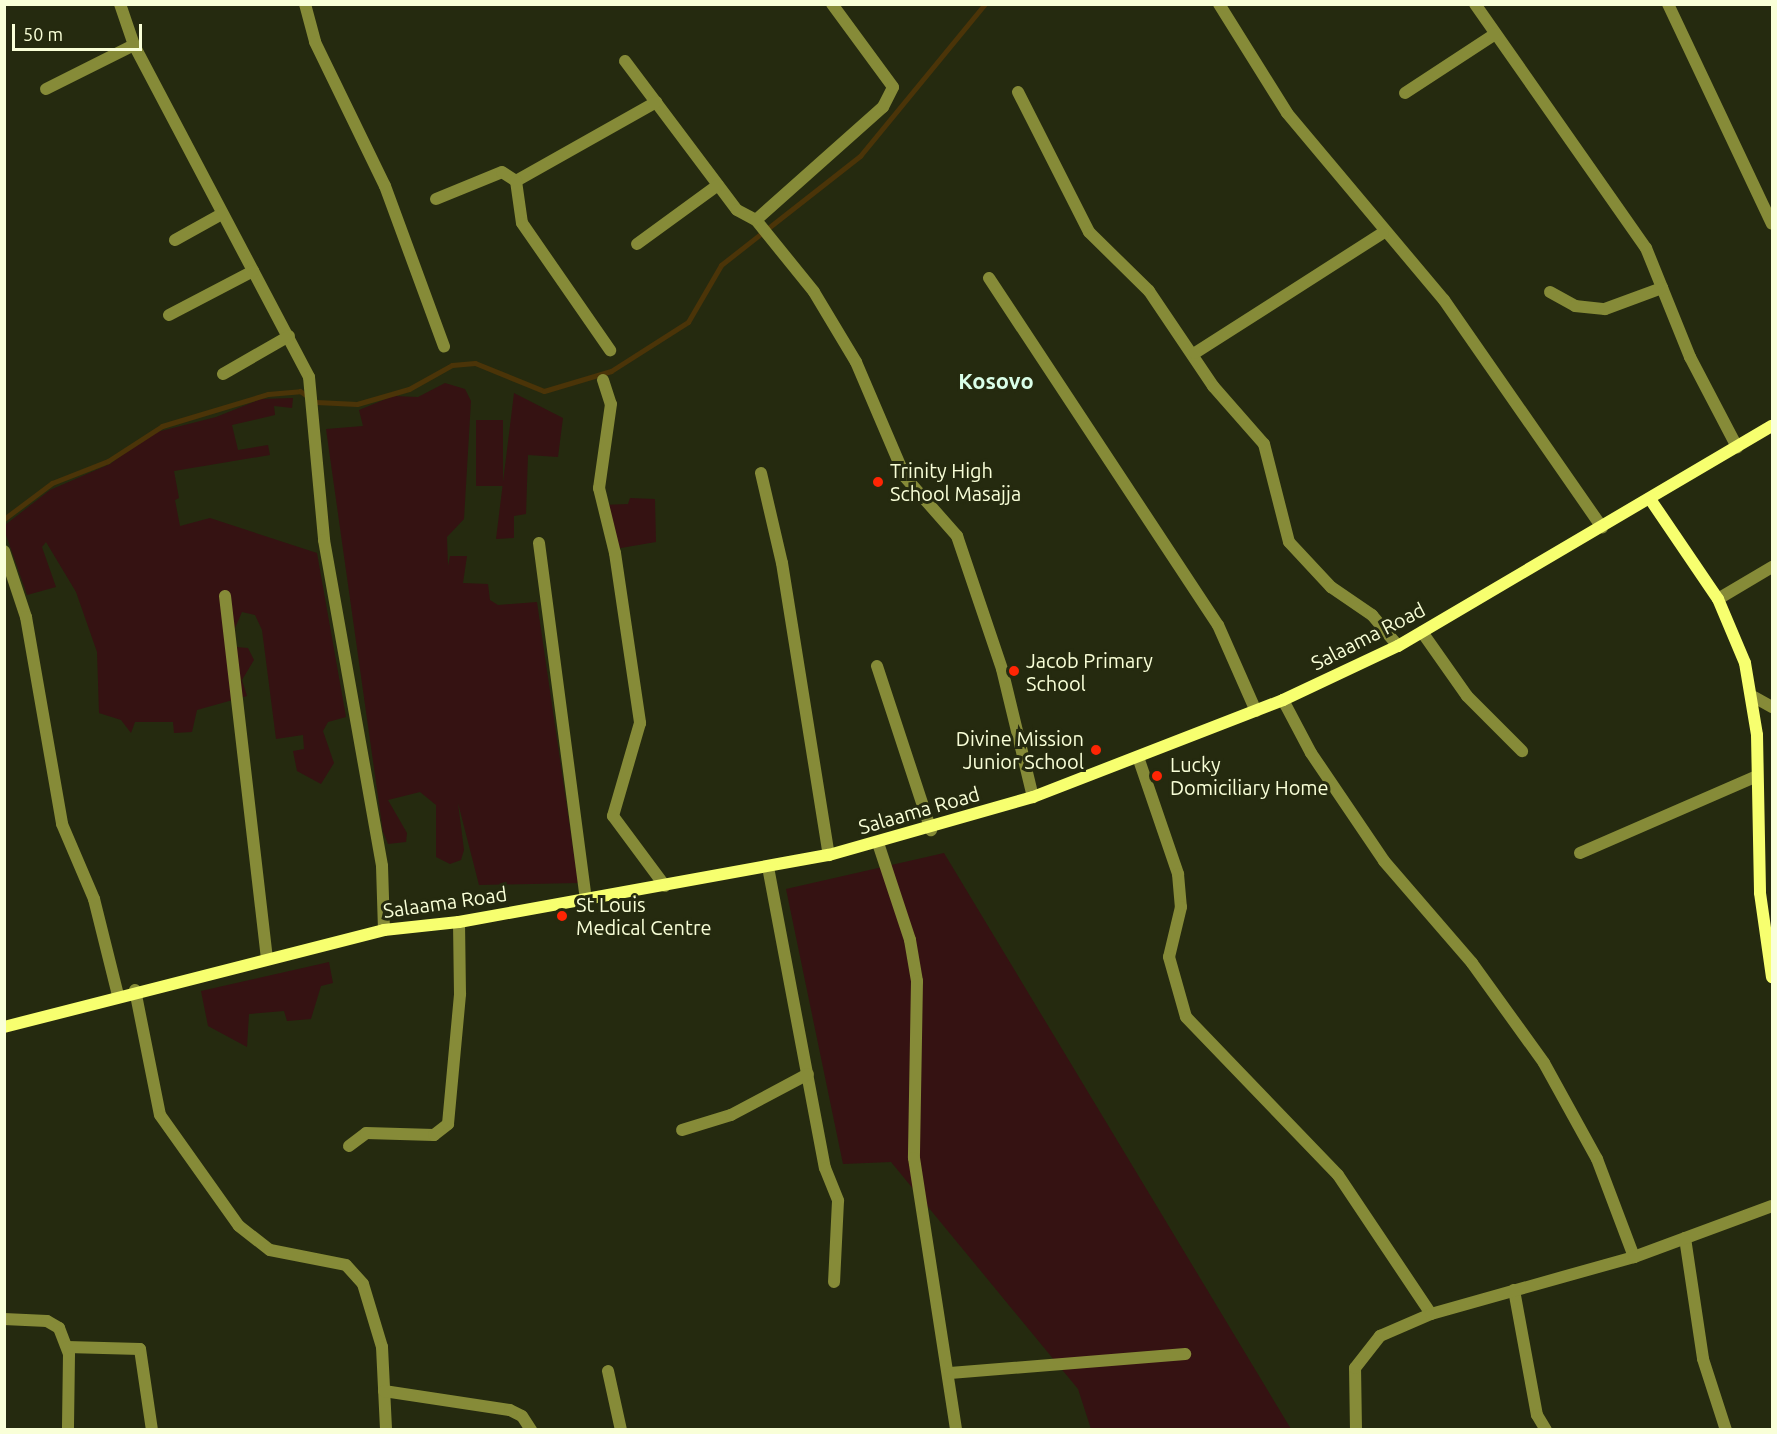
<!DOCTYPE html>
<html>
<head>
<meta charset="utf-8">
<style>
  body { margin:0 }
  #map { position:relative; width:1777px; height:1434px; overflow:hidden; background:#252a0f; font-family:Ubuntu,sans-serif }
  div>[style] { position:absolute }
  .green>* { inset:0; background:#351212; transform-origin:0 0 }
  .stream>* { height:5px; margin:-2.5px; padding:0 2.5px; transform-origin:2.5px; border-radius:2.5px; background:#4b3408 }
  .street>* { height:12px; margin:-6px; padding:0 6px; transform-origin:6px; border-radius:6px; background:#868b38 }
  .secondary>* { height:12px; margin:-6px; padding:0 6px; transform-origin:6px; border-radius:6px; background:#f7ff6f }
  .dots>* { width:16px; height:16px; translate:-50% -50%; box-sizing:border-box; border:3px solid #252a0f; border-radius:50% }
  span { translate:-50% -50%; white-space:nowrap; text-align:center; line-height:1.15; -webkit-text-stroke:6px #252a0f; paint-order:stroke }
  .poi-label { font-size:20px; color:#f9ffd8 }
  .left { translate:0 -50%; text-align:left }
  .right { translate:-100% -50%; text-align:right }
  .street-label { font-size:20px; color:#f9ffd8 }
  .quarter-label { font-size:22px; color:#daffe9; font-weight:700 }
  .frame { position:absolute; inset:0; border:6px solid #f9ffd8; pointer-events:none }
  .scale { position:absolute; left:12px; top:24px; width:130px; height:27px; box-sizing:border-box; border:3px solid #f9ffd8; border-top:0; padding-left:8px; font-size:18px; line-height:21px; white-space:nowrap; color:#f9ffd8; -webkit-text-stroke:4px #252a0f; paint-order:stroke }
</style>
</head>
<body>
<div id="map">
  <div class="green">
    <i style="clip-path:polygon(445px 383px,465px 389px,471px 401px,464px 519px,447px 537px,448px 566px,450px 556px,467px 556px,463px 583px,488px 584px,490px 600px,498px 605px,537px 602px,578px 883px,479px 885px,458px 803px,464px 850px,461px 860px,450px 864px,436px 857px,436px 805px,420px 792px,388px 800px,407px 833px,406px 842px,388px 844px,383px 832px,326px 429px,363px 426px,359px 410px,393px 396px,418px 397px)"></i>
    <i style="clip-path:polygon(514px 393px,563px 418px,558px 457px,528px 455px,526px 514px,514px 516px,514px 538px,496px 539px)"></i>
    <i style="clip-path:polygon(293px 398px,292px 408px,274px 406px,275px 415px,232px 425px,238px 450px,268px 445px,270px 455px,174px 471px,179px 498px,175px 500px,180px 526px,210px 518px,317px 553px,346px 717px,328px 722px,323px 731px,334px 763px,321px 784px,297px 771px,293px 751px,304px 749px,303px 735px,276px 739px,262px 630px,255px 615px,242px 612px,235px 628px,236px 647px,248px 648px,254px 660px,242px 680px,247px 696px,197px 710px,192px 732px,174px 733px,173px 722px,135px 722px,131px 733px,121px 720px,99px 713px,97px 652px,76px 592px,46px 542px,42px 547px,56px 587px,27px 595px,5px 532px,5px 525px,50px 490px,110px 464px,153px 433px,216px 417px,261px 399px)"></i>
    <i style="left:476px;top:420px;width:27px;height:66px"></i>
    <i style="clip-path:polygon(630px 498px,655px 499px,656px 542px,615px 549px,601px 505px,628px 504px)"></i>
    <i style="clip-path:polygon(944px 853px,1291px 1429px,1091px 1429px,1078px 1389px,891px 1162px,843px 1164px,786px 889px)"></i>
    <i style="clip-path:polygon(329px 962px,333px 983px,321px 986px,311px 1019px,287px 1021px,284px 1011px,249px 1014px,247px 1047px,208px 1026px,201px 991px)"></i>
  </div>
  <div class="stream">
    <i style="left:4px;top:519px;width:60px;rotate:-36.9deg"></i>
    <i style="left:52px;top:483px;width:60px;rotate:-21.4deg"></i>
    <i style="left:108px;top:461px;width:64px;rotate:-32.9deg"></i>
    <i style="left:162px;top:426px;width:111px;rotate:-16.8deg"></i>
    <i style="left:268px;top:394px;width:32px;rotate:-5deg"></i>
    <i style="left:300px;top:391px;width:19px;rotate:35deg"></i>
    <i style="left:316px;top:402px;width:41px;rotate:2.8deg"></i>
    <i style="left:357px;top:404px;width:54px;rotate:-16.1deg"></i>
    <i style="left:409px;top:389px;width:49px;rotate:-29.2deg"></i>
    <i style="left:452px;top:365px;width:23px;rotate:-5deg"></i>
    <i style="left:475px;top:363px;width:74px;rotate:22.1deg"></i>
    <i style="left:544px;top:391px;width:70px;rotate:-16.6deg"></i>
    <i style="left:611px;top:371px;width:91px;rotate:-32.5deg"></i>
    <i style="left:688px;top:322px;width:66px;rotate:-59.9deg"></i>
    <i style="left:721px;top:265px;width:177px;rotate:-38.1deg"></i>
    <i style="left:860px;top:156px;width:197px;rotate:-50.6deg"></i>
  </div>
  <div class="street">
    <i style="left:120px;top:4px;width:43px;rotate:71.1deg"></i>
    <i style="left:134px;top:45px;width:375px;rotate:62.2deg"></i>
    <i style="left:309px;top:377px;width:164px;rotate:84.7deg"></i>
    <i style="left:324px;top:540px;width:331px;rotate:79.9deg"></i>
    <i style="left:382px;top:866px;width:64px;rotate:88.2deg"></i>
    <i style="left:305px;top:4px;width:39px;rotate:75deg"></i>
    <i style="left:315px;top:42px;width:160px;rotate:64.1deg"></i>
    <i style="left:385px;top:186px;width:171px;rotate:69.8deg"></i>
    <i style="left:1219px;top:4px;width:128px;rotate:58deg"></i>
    <i style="left:1287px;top:113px;width:244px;rotate:50deg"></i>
    <i style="left:1444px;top:300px;width:277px;rotate:55.2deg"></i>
    <i style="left:1475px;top:4px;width:298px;rotate:55deg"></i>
    <i style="left:1646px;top:248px;width:118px;rotate:68deg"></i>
    <i style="left:1690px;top:357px;width:102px;rotate:62.4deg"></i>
    <i style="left:1668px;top:4px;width:243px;rotate:64.7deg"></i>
    <i style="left:625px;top:61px;width:186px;rotate:53.1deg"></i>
    <i style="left:737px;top:210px;width:21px;rotate:28deg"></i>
    <i style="left:756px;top:220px;width:92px;rotate:51.1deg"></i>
    <i style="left:814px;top:292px;width:82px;rotate:59deg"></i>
    <i style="left:856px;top:362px;width:125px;rotate:66.9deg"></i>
    <i style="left:905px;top:477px;width:79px;rotate:48.6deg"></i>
    <i style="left:957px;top:536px;width:140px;rotate:71.3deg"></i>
    <i style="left:1002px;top:669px;width:132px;rotate:76.4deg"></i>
    <i style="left:46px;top:89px;width:98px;rotate:-26.6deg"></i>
    <i style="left:1018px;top:92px;width:157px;rotate:63.1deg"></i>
    <i style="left:1089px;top:232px;width:84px;rotate:44.5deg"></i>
    <i style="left:1149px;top:291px;width:115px;rotate:56deg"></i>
    <i style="left:1213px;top:386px;width:77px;rotate:48.7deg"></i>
    <i style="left:1264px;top:444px;width:101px;rotate:75.7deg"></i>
    <i style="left:1289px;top:542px;width:62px;rotate:47deg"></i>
    <i style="left:1331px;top:587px;width:50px;rotate:34.3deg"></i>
    <i style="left:1372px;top:615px;width:40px;rotate:50deg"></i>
    <i style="left:1405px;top:93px;width:108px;rotate:-33.2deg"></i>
    <i style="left:516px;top:181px;width:161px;rotate:-29.4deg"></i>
    <i style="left:436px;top:199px;width:71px;rotate:-22.2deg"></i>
    <i style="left:502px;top:172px;width:17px;rotate:33deg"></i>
    <i style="left:516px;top:181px;width:42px;rotate:81.9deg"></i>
    <i style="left:522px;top:223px;width:155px;rotate:55.3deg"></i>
    <i style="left:756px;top:220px;width:170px;rotate:-41.7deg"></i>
    <i style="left:883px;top:107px;width:22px;rotate:-63deg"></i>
    <i style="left:893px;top:87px;width:103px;rotate:-126.3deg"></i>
    <i style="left:175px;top:240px;width:54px;rotate:-29deg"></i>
    <i style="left:637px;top:244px;width:100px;rotate:-36.1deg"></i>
    <i style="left:989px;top:278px;width:416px;rotate:56.6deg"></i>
    <i style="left:1218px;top:625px;width:94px;rotate:66.2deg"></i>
    <i style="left:1550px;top:292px;width:29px;rotate:29deg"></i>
    <i style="left:1575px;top:306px;width:30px;rotate:6deg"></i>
    <i style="left:1605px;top:309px;width:61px;rotate:-20.2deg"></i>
    <i style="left:169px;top:315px;width:95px;rotate:-27.6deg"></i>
    <i style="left:1195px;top:353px;width:223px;rotate:-32.6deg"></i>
    <i style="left:223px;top:374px;width:76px;rotate:-29.9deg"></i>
    <i style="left:603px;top:380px;width:25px;rotate:72deg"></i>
    <i style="left:611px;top:404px;width:85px;rotate:98.1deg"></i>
    <i style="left:599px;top:488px;width:67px;rotate:76.2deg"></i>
    <i style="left:615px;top:553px;width:172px;rotate:81.6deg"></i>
    <i style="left:640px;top:723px;width:97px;rotate:106.2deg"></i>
    <i style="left:613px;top:816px;width:87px;rotate:53.4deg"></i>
    <i style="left:761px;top:473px;width:92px;rotate:76.9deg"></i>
    <i style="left:782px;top:563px;width:296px;rotate:80.9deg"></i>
    <i style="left:539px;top:543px;width:360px;rotate:82.5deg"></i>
    <i style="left:4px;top:551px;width:70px;rotate:71.6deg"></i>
    <i style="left:26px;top:617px;width:210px;rotate:80.1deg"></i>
    <i style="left:62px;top:824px;width:82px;rotate:66.9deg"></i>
    <i style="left:94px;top:899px;width:99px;rotate:76deg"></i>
    <i style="left:225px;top:596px;width:364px;rotate:83.4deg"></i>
    <i style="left:1718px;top:599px;width:63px;rotate:-30.7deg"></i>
    <i style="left:1422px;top:632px;width:78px;rotate:54.9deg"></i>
    <i style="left:1467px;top:696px;width:78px;rotate:45deg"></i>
    <i style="left:877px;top:666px;width:173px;rotate:71.8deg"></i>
    <i style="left:1754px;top:697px;width:21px;rotate:29deg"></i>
    <i style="left:1283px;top:700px;width:60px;rotate:62.2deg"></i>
    <i style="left:1311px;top:753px;width:130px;rotate:55.9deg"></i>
    <i style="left:1384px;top:861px;width:135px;rotate:49.2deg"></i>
    <i style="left:1472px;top:963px;width:123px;rotate:54.2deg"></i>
    <i style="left:1544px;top:1063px;width:110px;rotate:61.1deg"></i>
    <i style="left:1597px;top:1159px;width:105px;rotate:69.3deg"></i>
    <i style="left:1138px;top:757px;width:124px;rotate:71.1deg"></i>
    <i style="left:1178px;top:874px;width:33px;rotate:85deg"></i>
    <i style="left:1181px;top:907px;width:51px;rotate:103.5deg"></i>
    <i style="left:1169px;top:957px;width:62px;rotate:74.2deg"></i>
    <i style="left:1186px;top:1017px;width:219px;rotate:46.1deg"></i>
    <i style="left:1338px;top:1175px;width:167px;rotate:56.2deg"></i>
    <i style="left:878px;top:843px;width:102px;rotate:71.7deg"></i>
    <i style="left:910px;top:940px;width:42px;rotate:80.3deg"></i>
    <i style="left:917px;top:981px;width:177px;rotate:91deg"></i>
    <i style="left:914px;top:1158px;width:275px;rotate:81.2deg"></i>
    <i style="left:1580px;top:853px;width:193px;rotate:-23.5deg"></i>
    <i style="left:768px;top:867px;width:306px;rotate:79.3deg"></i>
    <i style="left:825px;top:1168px;width:35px;rotate:68deg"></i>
    <i style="left:838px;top:1201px;width:81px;rotate:92.8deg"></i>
    <i style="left:135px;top:990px;width:127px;rotate:78.7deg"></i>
    <i style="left:160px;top:1115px;width:136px;rotate:54.6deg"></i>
    <i style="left:239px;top:1226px;width:39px;rotate:38deg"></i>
    <i style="left:270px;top:1250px;width:77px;rotate:11.2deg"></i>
    <i style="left:346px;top:1265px;width:25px;rotate:48deg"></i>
    <i style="left:363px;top:1284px;width:66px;rotate:73.2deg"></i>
    <i style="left:382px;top:1347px;width:83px;rotate:87.2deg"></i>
    <i style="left:682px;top:1130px;width:51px;rotate:-17deg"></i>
    <i style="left:731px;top:1115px;width:87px;rotate:-28deg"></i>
    <i style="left:349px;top:1146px;width:21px;rotate:-37deg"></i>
    <i style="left:366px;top:1133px;width:68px;rotate:1.7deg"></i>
    <i style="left:434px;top:1135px;width:18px;rotate:-38deg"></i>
    <i style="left:448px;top:1124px;width:131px;rotate:-84.7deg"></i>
    <i style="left:460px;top:994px;width:72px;rotate:-90.8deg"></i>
    <i style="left:1685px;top:1238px;width:122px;rotate:81.5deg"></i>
    <i style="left:1703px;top:1359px;width:75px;rotate:72.1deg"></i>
    <i style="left:1514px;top:1290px;width:127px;rotate:79.6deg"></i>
    <i style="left:1537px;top:1415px;width:17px;rotate:59deg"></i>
    <i style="left:4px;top:1319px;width:43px;rotate:2.7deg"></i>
    <i style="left:47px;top:1321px;width:14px;rotate:30deg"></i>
    <i style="left:59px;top:1328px;width:28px;rotate:69deg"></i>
    <i style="left:69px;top:1354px;width:76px;rotate:90.8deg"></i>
    <i style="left:67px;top:1347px;width:73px;rotate:1.6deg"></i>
    <i style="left:140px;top:1349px;width:82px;rotate:81.6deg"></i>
    <i style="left:608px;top:1371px;width:60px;rotate:77.6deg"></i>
    <i style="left:950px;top:1373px;width:236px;rotate:-4.6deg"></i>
    <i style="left:384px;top:1391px;width:127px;rotate:8.6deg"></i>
    <i style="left:510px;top:1410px;width:13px;rotate:27deg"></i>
    <i style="left:522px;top:1416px;width:17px;rotate:57deg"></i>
    <i style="left:1356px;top:1430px;width:62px;rotate:-90.9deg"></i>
    <i style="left:1355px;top:1368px;width:41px;rotate:-52deg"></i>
    <i style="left:1380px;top:1336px;width:56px;rotate:-23.3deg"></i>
    <i style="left:1431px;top:1314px;width:211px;rotate:-15.7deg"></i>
    <i style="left:1634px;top:1257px;width:147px;rotate:-20.3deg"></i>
  </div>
  <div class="secondary">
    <i style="left:1650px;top:499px;width:121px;rotate:55.8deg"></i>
    <i style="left:1718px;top:599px;width:69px;rotate:67.1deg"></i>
    <i style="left:1745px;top:663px;width:73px;rotate:80.5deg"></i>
    <i style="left:1757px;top:735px;width:158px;rotate:88.9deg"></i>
    <i style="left:1760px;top:893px;width:85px;rotate:81.9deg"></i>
    <i style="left:4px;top:1027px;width:392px;rotate:-14.3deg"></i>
    <i style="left:384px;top:930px;width:75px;rotate:-6.1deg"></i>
    <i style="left:459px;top:922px;width:376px;rotate:-10.3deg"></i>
    <i style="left:829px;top:855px;width:212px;rotate:-15.9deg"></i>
    <i style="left:1033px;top:797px;width:268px;rotate:-21.2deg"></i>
    <i style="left:1283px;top:700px;width:127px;rotate:-25.2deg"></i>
    <i style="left:1398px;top:646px;width:434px;rotate:-30.5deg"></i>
  </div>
  <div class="dots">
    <i style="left:878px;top:482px;background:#ff2504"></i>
    <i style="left:1014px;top:671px;background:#ff2504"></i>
    <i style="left:1096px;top:750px;background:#ff2504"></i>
    <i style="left:1157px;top:776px;background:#ff2504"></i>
    <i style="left:562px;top:916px;background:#ff2504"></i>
  </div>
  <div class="poi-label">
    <span class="left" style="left:890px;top:482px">Trinity High<br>School Masajja</span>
    <span class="left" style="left:1026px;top:672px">Jacob Primary<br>School</span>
    <span class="right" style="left:1084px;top:750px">Divine Mission<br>Junior School</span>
    <span class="left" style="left:1170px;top:776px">Lucky<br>Domiciliary Home</span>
    <span class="left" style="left:576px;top:916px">St Louis<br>Medical Centre</span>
  </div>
  <div class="street-label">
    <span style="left:1368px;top:636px;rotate:-27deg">Salaama Road</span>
    <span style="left:919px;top:810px;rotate:-16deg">Salaama Road</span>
    <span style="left:445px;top:902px;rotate:-8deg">Salaama Road</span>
  </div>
  <div class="quarter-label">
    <span style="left:996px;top:381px">Kosovo</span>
  </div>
  <div class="frame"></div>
  <div class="scale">50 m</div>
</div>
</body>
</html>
